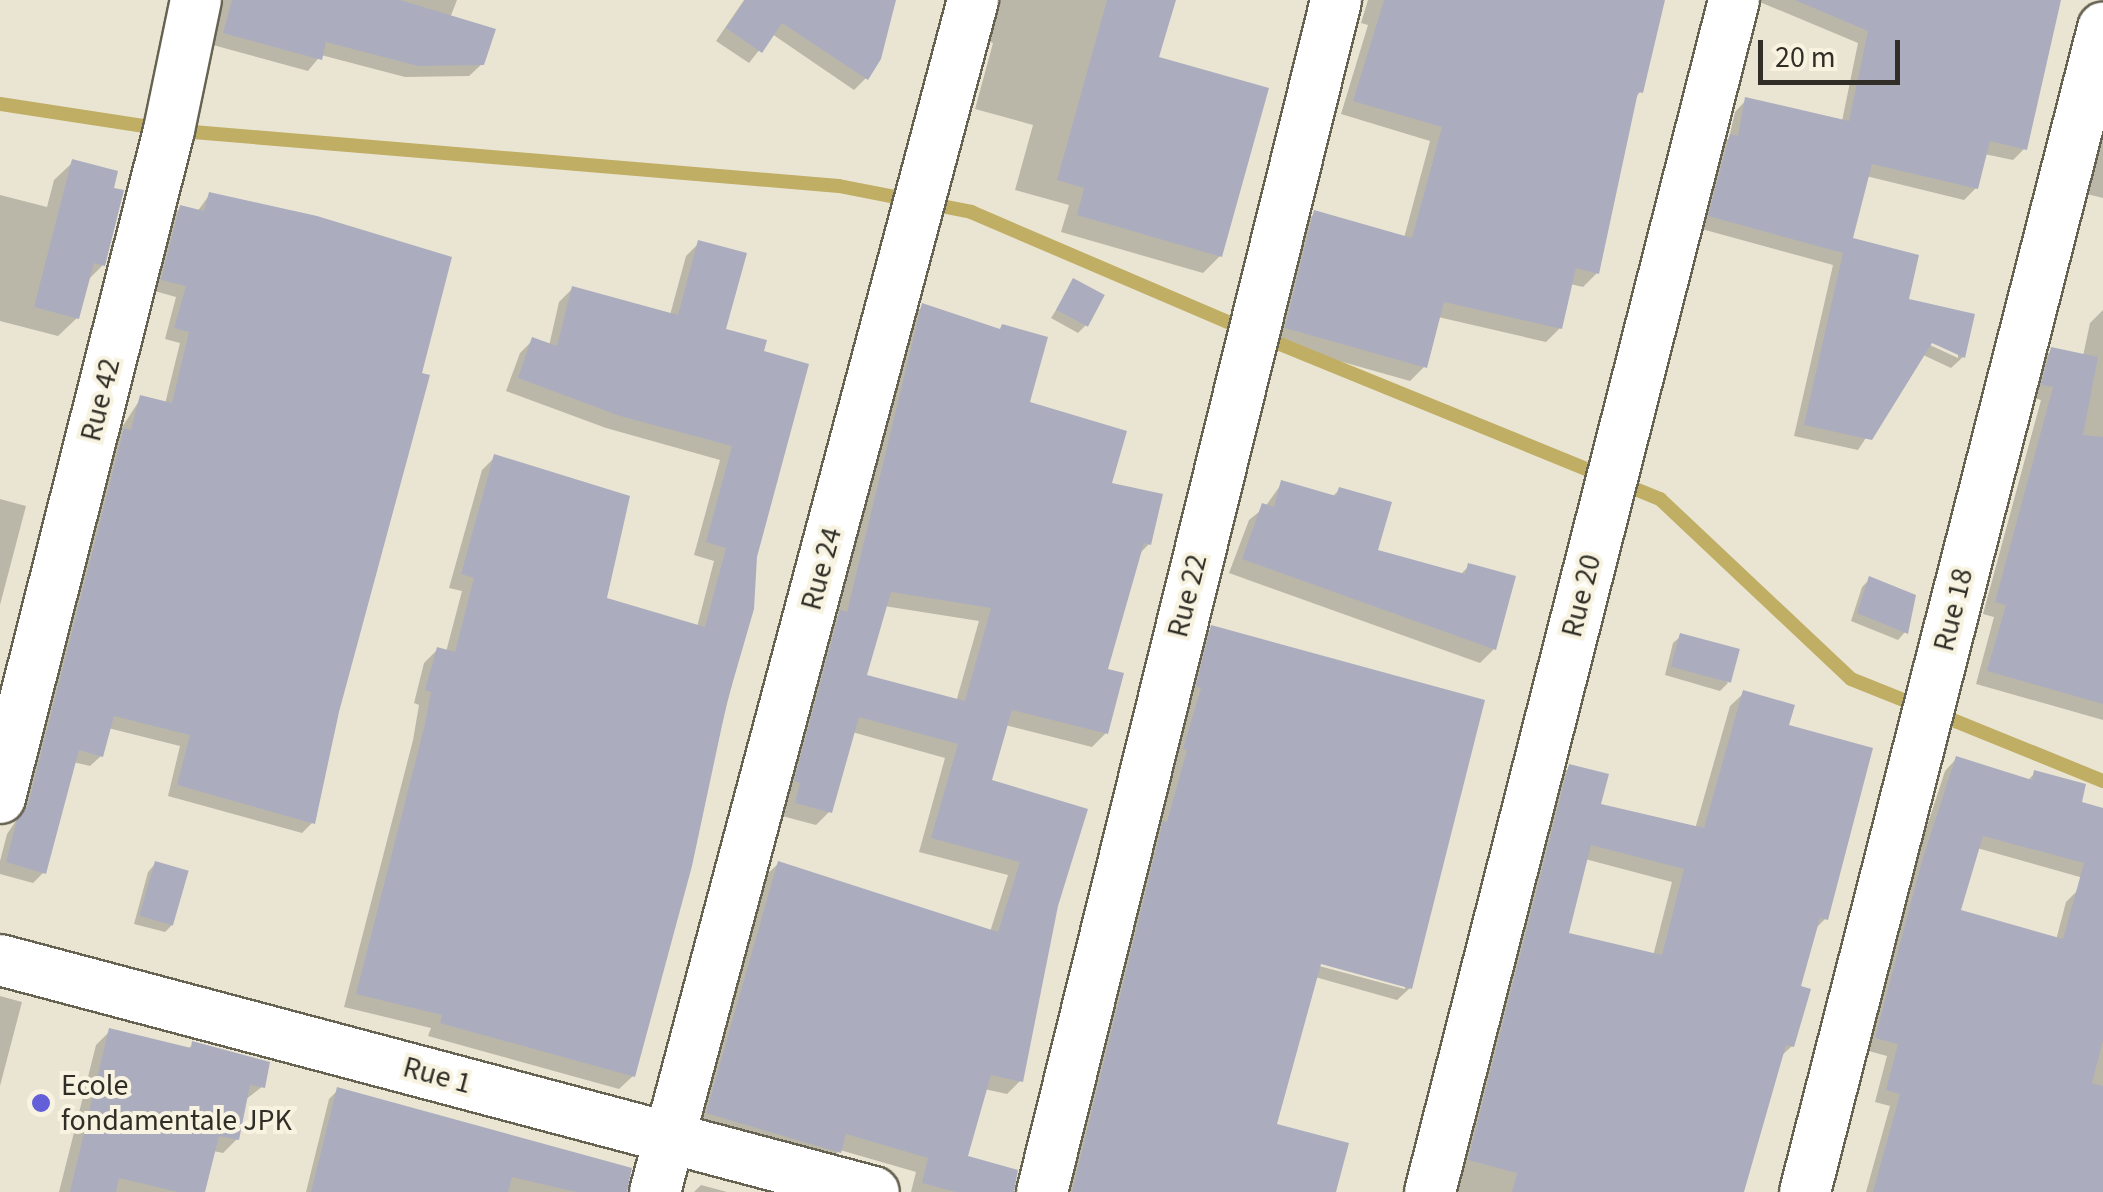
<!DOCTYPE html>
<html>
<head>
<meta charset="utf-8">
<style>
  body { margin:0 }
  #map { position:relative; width:2103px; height:1192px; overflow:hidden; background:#eae5d3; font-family:"Source Sans 3",sans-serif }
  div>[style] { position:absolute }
  .shadow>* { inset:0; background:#0003 }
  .stream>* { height:14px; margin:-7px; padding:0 7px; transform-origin:7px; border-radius:7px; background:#c0ae65 }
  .building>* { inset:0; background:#abadbf; transform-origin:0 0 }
  .roads { filter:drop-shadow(2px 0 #676352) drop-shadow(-2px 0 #676352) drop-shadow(0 2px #676352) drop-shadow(0 -2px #676352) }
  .minor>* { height:50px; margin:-25px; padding:0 25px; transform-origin:25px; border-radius:25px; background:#fff }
  .dots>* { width:28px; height:28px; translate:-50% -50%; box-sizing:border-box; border:5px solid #f7f3e0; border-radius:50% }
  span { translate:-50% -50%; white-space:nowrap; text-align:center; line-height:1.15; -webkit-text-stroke:8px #f7f3e0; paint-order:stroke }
  .street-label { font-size:30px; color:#302e27 }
  .poi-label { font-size:30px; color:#302e27 }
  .left { translate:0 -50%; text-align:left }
  .scale { position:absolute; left:1758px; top:40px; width:142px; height:45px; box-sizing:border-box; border:5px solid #302e27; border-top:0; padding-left:12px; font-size:30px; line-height:35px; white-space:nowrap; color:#302e27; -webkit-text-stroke:8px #f7f3e0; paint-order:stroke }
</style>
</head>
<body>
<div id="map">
  <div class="shadow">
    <i style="clip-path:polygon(224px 0,457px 0,450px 18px,482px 64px,469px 76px,405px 77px,321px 55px,308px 71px,213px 45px)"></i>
    <i style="clip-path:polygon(744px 0,893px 0,866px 78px,854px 90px,772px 34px,749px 63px,716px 41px)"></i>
    <i style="clip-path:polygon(978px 0,1173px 0,1156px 59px,1220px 256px,1203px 273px,1061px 232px,1069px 205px,1015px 190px,1033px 125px,975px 109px,993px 43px,981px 39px)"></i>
    <i style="clip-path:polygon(1368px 0,1663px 0,1641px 91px,1635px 98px,1597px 273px,1583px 287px,1570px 284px,1560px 328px,1546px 342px,1438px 317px,1424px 367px,1410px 381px,1272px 342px,1301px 227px,1315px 213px,1404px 238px,1430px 141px,1341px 114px,1368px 25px,1361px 23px)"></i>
    <i style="clip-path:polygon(evenodd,1755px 0,2058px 0,2024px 149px,2013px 160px,1984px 154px,1976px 188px,1964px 200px,1866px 176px,1850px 239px,1916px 256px,1906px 301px,1972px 316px,1963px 357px,1951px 368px,1921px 354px,1858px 450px,1794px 436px,1833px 265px,1698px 228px,1719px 148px,1729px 138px,1735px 112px,1746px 100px,1842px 121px,1858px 43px,1755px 0,1921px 335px,1958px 352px,1958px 358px,1919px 340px,1921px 335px)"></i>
    <i style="clip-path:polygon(2103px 121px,2103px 198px,2087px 194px)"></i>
    <i style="clip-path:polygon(73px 162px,103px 265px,87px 281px,77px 318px,58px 336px,0 321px,0 195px,47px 207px,54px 180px)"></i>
    <i style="clip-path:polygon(210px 194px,337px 712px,313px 822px,302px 833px,168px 796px,180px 746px,108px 728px,101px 756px,90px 766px,73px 762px,44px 872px,33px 883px,0 874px,0 861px,7px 834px,18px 818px,113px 441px,141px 398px,165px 404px,180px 343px,165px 339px,176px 297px,151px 290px,170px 219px,180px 208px,197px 212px)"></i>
    <i style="clip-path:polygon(699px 243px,723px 330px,754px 556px,751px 609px,633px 1076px,619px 1089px,428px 1036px,431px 1028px,344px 1007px,413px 740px,419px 705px,414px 703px,424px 663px,437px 650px,446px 652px,462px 591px,449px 588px,482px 470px,495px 457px,604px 600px,697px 627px,714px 561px,694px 555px,720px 460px,606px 428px,506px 391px,520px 353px,533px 340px,549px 346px,559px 302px,572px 289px,670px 315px,686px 256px)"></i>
    <i style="clip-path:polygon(1074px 281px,1086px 325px,1078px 333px,1051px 318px)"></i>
    <i style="clip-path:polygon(evenodd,923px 306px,1109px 485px,1149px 544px,1138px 555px,1105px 671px,1106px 733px,1092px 747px,1005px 725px,989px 782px,1055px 905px,1021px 1080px,1007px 1094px,984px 1089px,965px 1158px,999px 1192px,911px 1192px,916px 1172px,840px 1150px,825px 1165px,694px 1126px,764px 877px,778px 864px,990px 932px,1008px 875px,919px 852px,945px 758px,852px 732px,830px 811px,816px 825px,782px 816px,788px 796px,782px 794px,827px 627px,837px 617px,909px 319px,923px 306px,884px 606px,979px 621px,956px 702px,863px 676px,884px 606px)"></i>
    <i style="clip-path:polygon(2103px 310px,2103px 720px,1976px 684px,1994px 617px,1983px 614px,2041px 400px,2030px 397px,2039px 363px,2052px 350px,2083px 356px,2090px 323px)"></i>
    <i style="clip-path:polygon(1282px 483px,1332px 497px,1339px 490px,1375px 552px,1460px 575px,1469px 566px,1494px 649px,1480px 663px,1229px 573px,1249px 520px,1265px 507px)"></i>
    <i style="clip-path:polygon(0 499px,26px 506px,0 605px)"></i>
    <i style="clip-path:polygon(1870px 579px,1905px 632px,1898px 640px,1851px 621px,1862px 587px)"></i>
    <i style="clip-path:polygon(evenodd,1212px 628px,1410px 988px,1397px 1000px,1315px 977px,1274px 1125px,1333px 1192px,1061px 1192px,1151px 837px,1157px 831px,1176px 762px,1172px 761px,1190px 700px,1185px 699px,1200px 641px,1212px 628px,1310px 958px,1405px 984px,1405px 989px,1308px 963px,1310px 958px)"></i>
    <i style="clip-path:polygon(1681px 636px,1728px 683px,1720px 691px,1665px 675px,1673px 643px)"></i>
    <i style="clip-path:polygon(evenodd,1744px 693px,1786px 726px,1825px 919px,1814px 930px,1798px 988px,1792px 1046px,1779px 1058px,1743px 1192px,1451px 1192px,1556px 780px,1570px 767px,1598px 806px,1695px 829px,1730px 706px,1744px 693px,1585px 859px,1672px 882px,1653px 956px,1566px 934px,1585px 859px)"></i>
    <i style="clip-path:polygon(1956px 759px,2027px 781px,2035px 773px,2079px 804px,2103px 811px,2103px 852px,2087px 879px,1977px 848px,1958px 911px,2056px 940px,2066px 902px,2078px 890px,2103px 897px,2103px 1192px,1866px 1192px,1890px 1106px,1875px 1102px,1887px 1056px,1865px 1050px,1911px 875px,1945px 771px)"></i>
    <i style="clip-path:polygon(155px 864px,173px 924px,165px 932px,134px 924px,148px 872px)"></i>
    <i style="clip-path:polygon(0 996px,22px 1002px,0 1086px)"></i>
    <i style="clip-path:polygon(110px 1031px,187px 1050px,193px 1044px,263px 1086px,245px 1100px,237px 1139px,223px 1153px,213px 1151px,203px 1192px,59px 1192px,96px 1045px)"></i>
    <i style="clip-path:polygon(338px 1090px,599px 1192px,306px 1192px,329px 1099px)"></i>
    <i style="clip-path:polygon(701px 1185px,727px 1192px,694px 1192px)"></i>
  </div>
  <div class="stream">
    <i style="left:0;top:104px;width:171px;rotate:8.7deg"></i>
    <i style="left:169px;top:130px;width:672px;rotate:4.78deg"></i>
    <i style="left:839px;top:186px;width:135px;rotate:11.1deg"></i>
    <i style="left:971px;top:212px;width:307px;rotate:23.2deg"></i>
    <i style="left:1253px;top:333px;width:440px;rotate:22.2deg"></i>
    <i style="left:1660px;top:499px;width:262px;rotate:43.3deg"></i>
    <i style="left:1851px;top:679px;width:72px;rotate:21.9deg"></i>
    <i style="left:1938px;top:714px;width:178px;rotate:22.1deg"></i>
  </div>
  <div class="building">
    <i style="clip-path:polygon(232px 0,400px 0,496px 29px,484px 65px,418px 66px,326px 42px,322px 60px,223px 33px)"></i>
    <i style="clip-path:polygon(745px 0,896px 0,881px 59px,868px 80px,782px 23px,762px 53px,726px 28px)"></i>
    <i style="clip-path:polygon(1107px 0,1176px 0,1159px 57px,1269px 88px,1222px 257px,1077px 215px,1084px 188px,1057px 180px)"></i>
    <i style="clip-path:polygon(1384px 0,1665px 0,1643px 93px,1638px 92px,1599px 274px,1576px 268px,1562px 329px,1444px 302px,1427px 368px,1285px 328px,1314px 210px,1412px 238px,1442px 127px,1353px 101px)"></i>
    <i style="clip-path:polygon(1795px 0,2061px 0,2027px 150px,1990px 141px,1978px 189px,1872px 164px,1853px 238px,1919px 255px,1909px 299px,1975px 314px,1965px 358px,1932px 343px,1872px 440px,1804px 425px,1843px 253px,1708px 216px,1730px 134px,1738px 136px,1745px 97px,1849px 121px,1868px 31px)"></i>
    <i style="clip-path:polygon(72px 159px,118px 171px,114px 188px,124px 190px,105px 266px,94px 263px,79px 319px,34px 307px)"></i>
    <i style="clip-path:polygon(209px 192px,317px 216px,452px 257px,422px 373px,430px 375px,339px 712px,315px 824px,177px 785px,190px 735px,114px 716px,103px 757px,79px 750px,46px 874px,6px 862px,17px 820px,28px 805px,124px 428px,131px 430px,140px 395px,172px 403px,189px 332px,174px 328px,186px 286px,161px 280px,180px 205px,204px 211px)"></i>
    <i style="clip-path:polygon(698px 240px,747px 253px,726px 329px,767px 340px,764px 351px,809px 364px,757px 557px,754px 609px,727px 702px,692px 866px,635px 1077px,440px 1023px,442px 1015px,356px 994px,425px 724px,431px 692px,425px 690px,437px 647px,455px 652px,474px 578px,461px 574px,494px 454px,630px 496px,607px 598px,705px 627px,726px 548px,706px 542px,732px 446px,620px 416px,518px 378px,532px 337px,557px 346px,572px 286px,678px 315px)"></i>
    <i style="left:1073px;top:278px;width:36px;height:36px;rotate:28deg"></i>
    <i style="clip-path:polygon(evenodd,922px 303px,1000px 329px,1002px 324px,1048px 337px,1030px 402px,1127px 431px,1112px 483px,1163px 494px,1151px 545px,1144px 543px,1108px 669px,1124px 673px,1108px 734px,1012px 710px,992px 780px,1088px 809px,1058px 906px,1023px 1082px,991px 1075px,968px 1156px,1018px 1170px,1014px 1192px,956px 1192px,922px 1183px,928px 1158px,846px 1134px,841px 1153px,706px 1113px,778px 861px,998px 932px,1020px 862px,931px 838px,958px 744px,859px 717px,832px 813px,795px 803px,800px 783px,794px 781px,840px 610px,847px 612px,922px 303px,891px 592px,991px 608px,965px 701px,867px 675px,891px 592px)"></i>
    <i style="clip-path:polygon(2051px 347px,2098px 357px,2083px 435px,2103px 437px,2103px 704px,1987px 671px,2006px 605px,1995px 602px,2053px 387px,2041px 385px)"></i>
    <i style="clip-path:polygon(1281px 480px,1336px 496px,1339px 487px,1392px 502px,1378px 550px,1465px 574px,1468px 563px,1516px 576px,1496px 650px,1242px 559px,1262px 503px,1274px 507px)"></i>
    <i style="clip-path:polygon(1869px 576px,1916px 595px,1908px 634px,1857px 613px)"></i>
    <i style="clip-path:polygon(1211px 625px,1485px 700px,1412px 989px,1321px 964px,1277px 1124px,1349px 1143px,1336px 1192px,1072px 1192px,1161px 830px,1163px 821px,1167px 822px,1187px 750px,1183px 749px,1201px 688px,1196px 686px)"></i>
    <i style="left:1680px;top:633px;width:62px;height:35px;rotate:15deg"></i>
    <i style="clip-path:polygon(evenodd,1743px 690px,1795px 705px,1789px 725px,1873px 748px,1828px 920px,1820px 918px,1801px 986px,1811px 989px,1794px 1047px,1786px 1045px,1744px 1192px,1512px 1192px,1517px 1173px,1468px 1160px,1569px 764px,1609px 774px,1601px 804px,1704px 828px,1743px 690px,1591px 845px,1684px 869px,1662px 955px,1569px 933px,1591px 845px)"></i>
    <i style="clip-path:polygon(evenodd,1956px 756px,2032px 780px,2034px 770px,2086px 784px,2082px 802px,2103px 808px,2103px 1040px,2092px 1083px,2103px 1086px,2103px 1192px,1873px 1192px,1900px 1094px,1886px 1090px,1898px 1044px,1875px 1038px,1922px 861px,1956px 756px,1983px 836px,2084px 863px,2063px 939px,1961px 910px,1983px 836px)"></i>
    <i style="left:155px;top:861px;width:35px;height:57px;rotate:16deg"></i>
    <i style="clip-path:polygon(109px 1028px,191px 1048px,192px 1041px,270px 1062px,265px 1088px,250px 1085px,239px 1140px,219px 1136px,205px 1192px,178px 1192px,119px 1178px,116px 1192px,70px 1192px)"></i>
    <i style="clip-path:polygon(337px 1087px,632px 1168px,627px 1192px,576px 1192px,512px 1177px,508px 1192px,311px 1192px)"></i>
  </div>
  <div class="roads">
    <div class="minor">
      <i style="left:0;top:798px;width:689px;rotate:-75.8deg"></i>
      <i style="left:169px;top:130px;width:133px;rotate:-78.3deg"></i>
      <i style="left:0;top:960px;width:904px;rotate:14.87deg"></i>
      <i style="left:655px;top:1192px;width:1234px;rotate:-75.06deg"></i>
      <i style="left:1042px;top:1192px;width:1228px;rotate:-76.14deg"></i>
      <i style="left:1430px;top:1192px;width:1230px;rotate:-75.69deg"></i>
      <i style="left:1805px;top:1192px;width:1202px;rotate:-75.64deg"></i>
    </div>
  </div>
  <div class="dots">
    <i style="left:41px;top:1103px;background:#635fd8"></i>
  </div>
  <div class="street-label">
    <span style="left:101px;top:400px;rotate:-76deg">Rue 42</span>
    <span style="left:822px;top:569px;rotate:-75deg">Rue 24</span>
    <span style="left:1188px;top:596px;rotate:-76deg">Rue 22</span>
    <span style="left:1582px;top:596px;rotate:-76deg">Rue 20</span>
    <span style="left:1954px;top:610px;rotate:-76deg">Rue 18</span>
    <span style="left:437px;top:1076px;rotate:15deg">Rue 1</span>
  </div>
  <div class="poi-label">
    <span class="left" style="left:61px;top:1103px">Ecole<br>fondamentale JPK</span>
  </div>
  <div class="scale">20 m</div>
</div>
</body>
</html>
